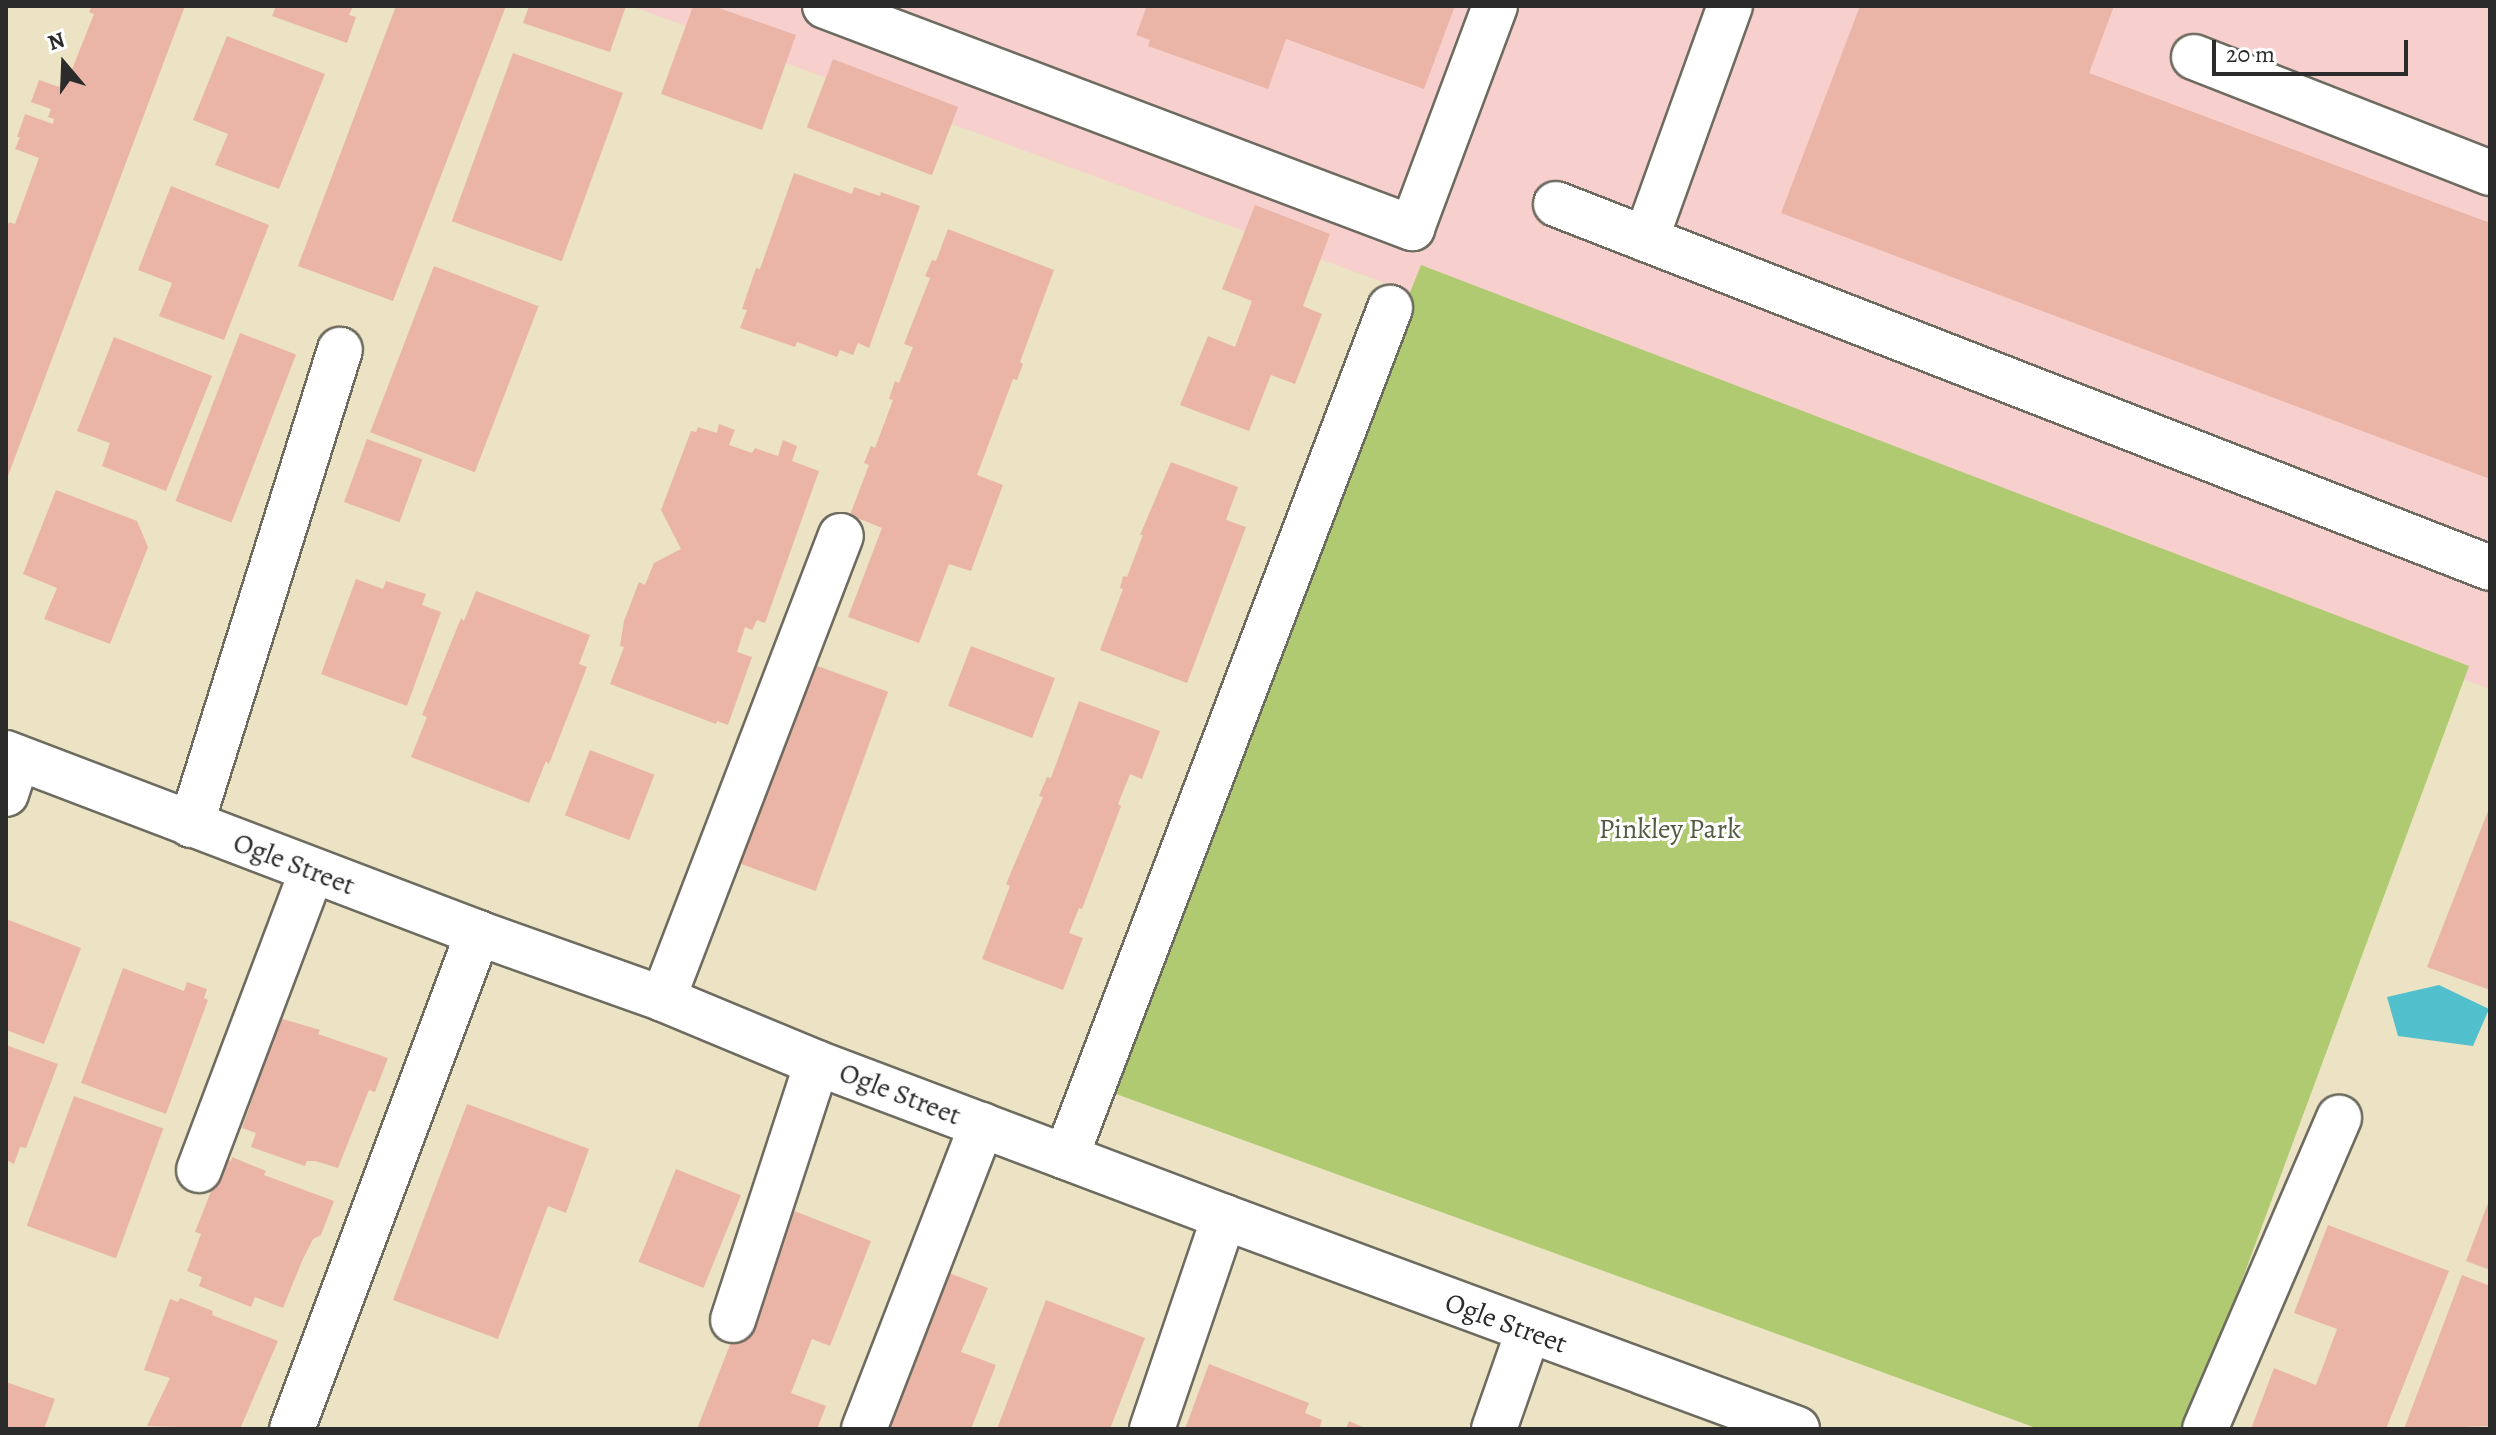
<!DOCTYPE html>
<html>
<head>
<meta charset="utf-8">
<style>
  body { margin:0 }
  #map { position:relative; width:2496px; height:1435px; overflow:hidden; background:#ebe3c3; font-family:Alegreya,serif }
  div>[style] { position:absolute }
  .built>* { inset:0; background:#f7d0cd }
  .green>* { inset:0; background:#afca70 }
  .water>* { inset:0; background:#52bfcc }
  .building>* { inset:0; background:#eab5a7; transform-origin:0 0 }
  .roads { filter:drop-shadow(2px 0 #6e6b60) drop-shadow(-2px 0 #6e6b60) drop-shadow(0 2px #6e6b60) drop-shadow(0 -2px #6e6b60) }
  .minor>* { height:44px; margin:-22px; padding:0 22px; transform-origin:22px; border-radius:22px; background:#fff }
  span { translate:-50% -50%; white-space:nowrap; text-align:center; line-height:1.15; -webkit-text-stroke:6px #fff; paint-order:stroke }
  .park-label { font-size:28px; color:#535b40 }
  .street-label { font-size:28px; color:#2b2b2b }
  .frame { position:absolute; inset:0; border:8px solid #2b2b2b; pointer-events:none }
  .north { position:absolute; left:24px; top:24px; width:80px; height:80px; -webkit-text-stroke:6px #fff; paint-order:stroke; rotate:341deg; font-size:22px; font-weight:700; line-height:32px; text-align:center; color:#2b2b2b }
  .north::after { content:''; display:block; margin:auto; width:28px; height:36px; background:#2b2b2b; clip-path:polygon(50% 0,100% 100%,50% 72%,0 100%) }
  .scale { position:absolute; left:2212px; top:40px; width:196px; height:36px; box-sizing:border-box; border:4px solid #2b2b2b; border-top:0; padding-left:10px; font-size:24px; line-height:28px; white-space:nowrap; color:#2b2b2b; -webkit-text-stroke:6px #fff; paint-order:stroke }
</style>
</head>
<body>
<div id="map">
  <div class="built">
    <i style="clip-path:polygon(631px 6px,2490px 6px,2490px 689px)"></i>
  </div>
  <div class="green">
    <i style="clip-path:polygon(1421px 265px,2469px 666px,2187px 1429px,2039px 1429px,1094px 1086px)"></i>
  </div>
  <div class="water">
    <i style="clip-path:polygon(2439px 985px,2489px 1009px,2473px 1046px,2398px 1036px,2387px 997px)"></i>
  </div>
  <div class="building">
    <i style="clip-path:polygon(92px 6px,185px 6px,6px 481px,6px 231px,9px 222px,15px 224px,39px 158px,15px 149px,20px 137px,17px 137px,25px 114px,53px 124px,54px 119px,48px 117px,51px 109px,31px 102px,39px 80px,59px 87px,64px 75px,69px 77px,94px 14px,89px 12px)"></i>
    <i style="clip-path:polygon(276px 6px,353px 6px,349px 15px,356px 17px,347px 43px,272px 16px)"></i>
    <i style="clip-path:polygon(396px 6px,506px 6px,393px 301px,298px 266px)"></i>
    <i style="clip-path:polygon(529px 6px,626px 6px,610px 52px,523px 23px)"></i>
    <i style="clip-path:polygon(693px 6px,713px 6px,796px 35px,762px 130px,661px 94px)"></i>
    <i style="clip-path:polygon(1147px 6px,1455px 6px,1424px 89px,1286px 39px,1268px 89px,1148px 46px,1150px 40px,1136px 35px)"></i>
    <i style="clip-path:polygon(1860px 6px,2114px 6px,2089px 73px,2490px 223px,2490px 479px,1781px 213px)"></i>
    <i style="clip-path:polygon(227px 36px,325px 74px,279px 189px,215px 165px,228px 134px,193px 120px)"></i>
    <i style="left:513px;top:53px;width:117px;height:179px;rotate:20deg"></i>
    <i style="left:833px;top:59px;width:134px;height:73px;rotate:21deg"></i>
    <i style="clip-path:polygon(794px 173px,852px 194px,854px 187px,880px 196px,881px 192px,920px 206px,869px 348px,858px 343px,853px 355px,840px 350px,837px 357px,797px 342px,795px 347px,740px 328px,747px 310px,742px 309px,756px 268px,760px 269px)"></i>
    <i style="clip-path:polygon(171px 186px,269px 225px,224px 340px,159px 316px,172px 283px,138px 270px)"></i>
    <i style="clip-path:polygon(1255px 205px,1330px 234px,1303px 306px,1322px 314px,1295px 384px,1271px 375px,1249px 431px,1180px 405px,1208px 336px,1235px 347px,1252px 301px,1222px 289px)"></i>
    <i style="clip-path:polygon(948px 229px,1054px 270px,1020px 362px,1023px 364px,1017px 380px,1013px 379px,977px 475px,1003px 485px,971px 571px,949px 564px,919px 643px,848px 617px,882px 528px,850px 515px,869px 465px,864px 463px,871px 446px,875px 448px,893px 400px,889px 399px,895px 381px,899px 383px,913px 347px,904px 344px,930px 278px,925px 276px,932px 260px,936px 261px)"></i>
    <i style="left:434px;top:266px;width:112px;height:178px;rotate:21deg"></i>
    <i style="left:240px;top:333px;width:60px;height:180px;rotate:21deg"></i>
    <i style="clip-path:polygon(114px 337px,212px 376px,166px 491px,102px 466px,110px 443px,77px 431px)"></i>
    <i style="clip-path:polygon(719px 424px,735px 430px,729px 445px,752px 453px,755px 448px,778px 456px,783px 440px,797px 446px,792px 461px,819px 471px,765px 623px,757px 620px,752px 630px,745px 627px,737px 652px,752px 657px,728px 725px,717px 721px,716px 724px,610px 684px,624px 647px,620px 646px,624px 621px,639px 582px,645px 585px,654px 563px,681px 549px,661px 510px,691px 431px,696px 432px,698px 427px,717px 433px)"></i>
    <i style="left:367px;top:439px;width:59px;height:67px;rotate:20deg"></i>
    <i style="clip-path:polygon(1171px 462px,1238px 487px,1226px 520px,1246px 527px,1187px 683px,1100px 650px,1123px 589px,1120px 588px,1123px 576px,1127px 577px,1143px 535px,1140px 535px)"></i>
    <i style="clip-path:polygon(56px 490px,137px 521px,148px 547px,110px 644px,44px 619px,57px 588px,23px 574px)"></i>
    <i style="clip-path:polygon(356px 579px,383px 589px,386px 581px,426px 594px,422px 605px,441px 612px,407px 706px,321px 674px)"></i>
    <i style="clip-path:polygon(476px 591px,590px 635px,579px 664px,587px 667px,549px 764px,546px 761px,529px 803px,411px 757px,427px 717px,422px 715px,461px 618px,464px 621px)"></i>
    <i style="left:971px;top:646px;width:90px;height:64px;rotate:21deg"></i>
    <i style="left:812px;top:664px;width:81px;height:212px;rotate:20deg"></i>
    <i style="clip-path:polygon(1079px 701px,1160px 731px,1142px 779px,1130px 774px,1118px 804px,1121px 806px,1082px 909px,1079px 908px,1069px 933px,1083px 938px,1063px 990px,982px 959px,1010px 886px,1006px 884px,1043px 797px,1039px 796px,1047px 777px,1051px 778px)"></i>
    <i style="left:590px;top:750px;width:69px;height:70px;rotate:21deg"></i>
    <i style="clip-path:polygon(2490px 806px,2490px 990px,2427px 967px)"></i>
    <i style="clip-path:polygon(6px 919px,81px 948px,44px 1044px,6px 1030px)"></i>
    <i style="clip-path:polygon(123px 968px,184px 991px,187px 982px,207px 989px,204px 998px,208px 1000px,166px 1114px,81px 1083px)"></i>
    <i style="clip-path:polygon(276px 1017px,320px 1030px,318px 1034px,388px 1058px,375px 1092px,369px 1090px,338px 1168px,315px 1161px,307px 1161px,305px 1166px,251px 1147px,256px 1133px,242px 1128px,254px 1094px,250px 1092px)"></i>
    <i style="clip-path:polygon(6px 1045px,58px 1064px,26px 1148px,20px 1147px,14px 1164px,6px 1160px)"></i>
    <i style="left:74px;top:1096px;width:95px;height:138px;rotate:20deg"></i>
    <i style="clip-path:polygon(467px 1104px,589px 1149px,566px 1213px,548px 1206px,498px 1339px,393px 1300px)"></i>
    <i style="clip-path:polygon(232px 1157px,266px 1171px,264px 1175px,334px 1201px,321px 1235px,313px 1239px,302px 1261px,283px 1308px,255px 1297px,251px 1307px,199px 1286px,202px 1277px,187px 1271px,201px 1234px,195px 1232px,224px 1158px,231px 1161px)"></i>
    <i style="left:676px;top:1169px;width:70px;height:100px;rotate:22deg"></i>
    <i style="clip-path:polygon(2490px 1198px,2490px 1270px,2466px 1261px)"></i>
    <i style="clip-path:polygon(784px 1207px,871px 1241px,830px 1346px,812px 1339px,791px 1393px,826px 1406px,817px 1429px,697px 1429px)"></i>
    <i style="clip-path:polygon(2328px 1225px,2449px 1271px,2386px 1429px,2251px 1429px,2274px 1368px,2316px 1385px,2337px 1329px,2294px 1313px)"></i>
    <i style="clip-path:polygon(949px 1273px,988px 1288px,961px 1352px,996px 1365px,971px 1429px,887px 1429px,912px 1367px,901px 1363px,927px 1327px)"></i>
    <i style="clip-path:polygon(2462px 1275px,2490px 1286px,2490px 1426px,2404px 1429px)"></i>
    <i style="clip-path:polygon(180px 1298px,213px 1311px,212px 1315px,278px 1341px,240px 1429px,147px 1426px,170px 1378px,144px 1370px,170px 1299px,178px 1302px)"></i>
    <i style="clip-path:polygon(1046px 1300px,1145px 1338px,1110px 1429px,997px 1429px)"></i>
    <i style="clip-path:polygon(1209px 1364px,1309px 1403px,1305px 1413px,1322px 1420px,1319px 1429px,1185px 1429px)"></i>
    <i style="clip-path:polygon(6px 1382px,55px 1399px,44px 1429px,6px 1429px)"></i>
    <i style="clip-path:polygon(1349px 1421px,1367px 1429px,1346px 1429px)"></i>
  </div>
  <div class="roads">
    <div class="minor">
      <i style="left:825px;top:6px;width:628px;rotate:20.72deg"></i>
      <i style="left:1412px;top:228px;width:237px;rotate:-69.5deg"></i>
      <i style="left:2194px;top:57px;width:318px;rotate:21.4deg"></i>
      <i style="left:1556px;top:204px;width:1002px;rotate:21.29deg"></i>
      <i style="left:1646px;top:239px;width:248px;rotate:-70.2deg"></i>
      <i style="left:6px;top:753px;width:505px;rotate:20.87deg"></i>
      <i style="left:478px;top:933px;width:196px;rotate:19.6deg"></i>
      <i style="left:663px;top:999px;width:167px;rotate:22.6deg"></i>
      <i style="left:817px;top:1063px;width:435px;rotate:20.7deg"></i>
      <i style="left:1224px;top:1217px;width:611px;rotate:20.3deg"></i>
      <i style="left:6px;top:794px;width:38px;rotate:-72deg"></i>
      <i style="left:191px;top:825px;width:498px;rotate:-72.6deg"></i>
      <i style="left:663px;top:999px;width:496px;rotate:-69deg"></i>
      <i style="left:1066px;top:1157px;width:909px;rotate:-69.11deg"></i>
      <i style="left:199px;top:1170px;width:320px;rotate:-69.3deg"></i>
      <i style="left:733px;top:1320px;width:270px;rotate:-71.9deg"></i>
      <i style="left:292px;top:1429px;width:530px;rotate:-69.44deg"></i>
      <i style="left:864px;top:1429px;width:326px;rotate:-68.8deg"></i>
      <i style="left:1152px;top:1429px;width:224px;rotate:-71.2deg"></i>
      <i style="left:1494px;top:1429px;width:103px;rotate:-70.7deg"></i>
      <i style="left:2205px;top:1429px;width:339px;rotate:-66.7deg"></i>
    </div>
  </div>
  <div class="park-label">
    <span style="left:1670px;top:829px">Pinkley Park</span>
  </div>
  <div class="street-label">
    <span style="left:294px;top:864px;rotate:21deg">Ogle Street</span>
    <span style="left:900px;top:1094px;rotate:21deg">Ogle Street</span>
    <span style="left:1506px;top:1323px;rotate:20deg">Ogle Street</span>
  </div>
  <div class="frame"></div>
  <div class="north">N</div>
  <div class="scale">20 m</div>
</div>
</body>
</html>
